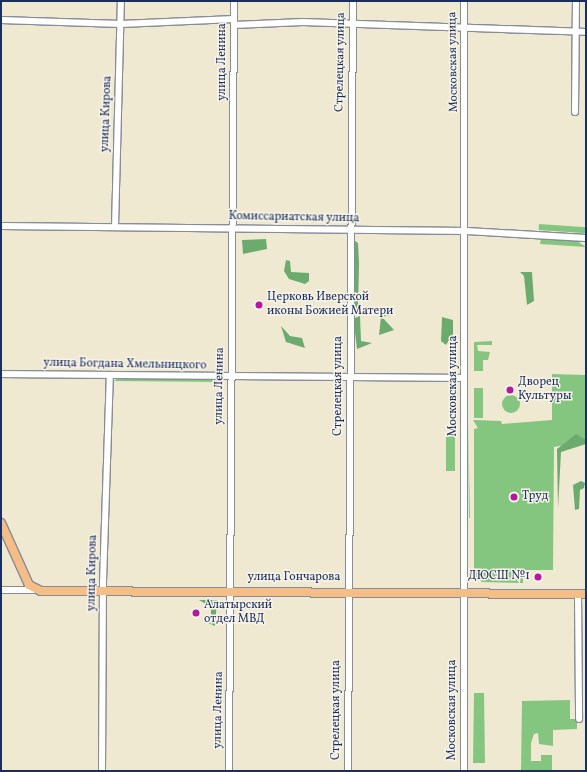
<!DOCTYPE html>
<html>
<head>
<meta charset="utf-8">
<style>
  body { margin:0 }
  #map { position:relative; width:587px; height:772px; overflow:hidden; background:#f0e9d1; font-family:Vollkorn,serif }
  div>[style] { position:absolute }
  .green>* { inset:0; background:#84c67f; transform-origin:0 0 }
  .round { border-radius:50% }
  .forest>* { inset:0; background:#6bab6e }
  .roads { filter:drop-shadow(1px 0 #868c98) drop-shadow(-1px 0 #868c98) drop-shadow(0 1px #868c98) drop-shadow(0 -1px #868c98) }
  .minor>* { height:6px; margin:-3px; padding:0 3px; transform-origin:3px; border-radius:3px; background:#fff }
  .major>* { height:8px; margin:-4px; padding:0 4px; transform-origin:4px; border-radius:4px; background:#f6be87 }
  .dots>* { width:11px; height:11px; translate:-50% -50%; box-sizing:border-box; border:2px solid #f7f3e8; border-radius:50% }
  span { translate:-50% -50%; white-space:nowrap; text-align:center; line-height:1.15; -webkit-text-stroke:3px #f7f3e8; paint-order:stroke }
  .street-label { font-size:12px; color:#1b2f5e }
  .poi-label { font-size:12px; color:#1b2f5e }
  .left { translate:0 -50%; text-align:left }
  .right { translate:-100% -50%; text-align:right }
  .frame { position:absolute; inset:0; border:2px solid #1b2f5e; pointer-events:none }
</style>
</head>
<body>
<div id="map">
  <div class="green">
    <i style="left:539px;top:224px;width:47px;height:6px;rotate:4deg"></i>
    <i style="clip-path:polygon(541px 239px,577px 241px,586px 247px,540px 244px)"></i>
    <i style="clip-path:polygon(492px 341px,492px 345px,477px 345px,478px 351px,490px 352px,488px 360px,483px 360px,483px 371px,474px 371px,474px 342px)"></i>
    <i style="clip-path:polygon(552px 374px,586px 375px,586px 441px,554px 447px,553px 570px,523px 570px,523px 583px,482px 582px,474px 576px,474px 429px,478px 428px,473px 420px,501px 421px,502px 424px,552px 420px)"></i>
    <i style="clip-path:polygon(117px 379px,217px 379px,219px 382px,114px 381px)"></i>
    <i style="left:474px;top:388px;width:9px;height:30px"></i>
    <i class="round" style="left:502px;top:395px;width:18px;height:18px"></i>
    <i style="clip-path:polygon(468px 421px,470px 518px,469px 518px)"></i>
    <i style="left:446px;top:436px;width:9px;height:35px"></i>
    <i style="clip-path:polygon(474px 693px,484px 693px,485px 763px,473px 763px)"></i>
    <i style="clip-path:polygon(570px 700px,570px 719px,577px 719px,577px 729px,553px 730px,553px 746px,539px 744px,538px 733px,534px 734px,531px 743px,531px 761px,541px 761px,541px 755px,552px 755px,552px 771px,521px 771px,522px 701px)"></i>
  </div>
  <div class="forest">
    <i style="clip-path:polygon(266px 239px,267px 249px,243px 254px,242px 240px)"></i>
    <i style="clip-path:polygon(355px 241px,358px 243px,359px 263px,358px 311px,355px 311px)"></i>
    <i style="clip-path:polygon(286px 260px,290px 261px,291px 272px,309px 273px,309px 281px,305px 284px,289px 279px,284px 271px)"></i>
    <i style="clip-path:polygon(520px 272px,532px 272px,534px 301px,527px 305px,524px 276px)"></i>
    <i style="clip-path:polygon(382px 308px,389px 309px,392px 315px,382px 317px,394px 330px,379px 335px)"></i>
    <i style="clip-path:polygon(360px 316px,361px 341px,372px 343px,357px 349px,354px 324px,355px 318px)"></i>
    <i style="clip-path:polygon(442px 317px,453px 320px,453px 334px,446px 345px,441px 341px)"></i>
    <i style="clip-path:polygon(281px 326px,290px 336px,302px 338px,305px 348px,286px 342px)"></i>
    <i style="clip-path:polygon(576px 434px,586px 440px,586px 444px,561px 452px,558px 509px,557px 449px)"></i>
    <i style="clip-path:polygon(581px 481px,585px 483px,584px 488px,580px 490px,579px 509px,575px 510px,573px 485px)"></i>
    <i style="clip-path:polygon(199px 600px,217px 600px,215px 626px,206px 622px,211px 620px,211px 607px)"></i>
  </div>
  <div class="roads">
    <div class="minor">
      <i style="left:1px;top:20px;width:120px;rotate:1.9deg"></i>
      <i style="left:121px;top:24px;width:113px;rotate:-2.5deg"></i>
      <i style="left:234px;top:25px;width:69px;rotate:-2.5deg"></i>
      <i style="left:303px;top:22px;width:283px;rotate:2deg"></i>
      <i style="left:575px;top:112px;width:111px;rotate:-89.5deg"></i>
      <i style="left:1px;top:226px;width:466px;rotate:0.6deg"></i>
      <i style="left:467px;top:231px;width:119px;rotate:3.4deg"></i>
      <i style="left:115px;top:227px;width:226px;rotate:-88.5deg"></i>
      <i style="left:1px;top:374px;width:463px;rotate:0.5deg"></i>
      <i style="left:1px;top:590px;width:32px"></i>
      <i style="left:578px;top:594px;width:125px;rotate:89.5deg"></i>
      <i style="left:102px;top:771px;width:189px;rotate:-89.7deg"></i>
      <i style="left:103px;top:582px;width:206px;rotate:-88.1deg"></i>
      <i style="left:229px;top:771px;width:770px;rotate:-89.63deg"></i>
      <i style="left:348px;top:771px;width:770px;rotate:-89.63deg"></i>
      <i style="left:464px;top:771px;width:770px;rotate:-90deg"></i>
    </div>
    <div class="major">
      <i style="left:1px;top:523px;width:68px;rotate:65.7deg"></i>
      <i style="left:29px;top:585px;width:13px;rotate:27deg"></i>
      <i style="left:41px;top:591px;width:545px;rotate:0.32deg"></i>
    </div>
  </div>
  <div class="dots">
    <i style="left:259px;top:305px;background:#b5179e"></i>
    <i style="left:510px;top:390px;background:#b5179e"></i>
    <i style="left:514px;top:497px;background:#b5179e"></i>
    <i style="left:538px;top:577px;background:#b5179e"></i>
    <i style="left:196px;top:613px;background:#b5179e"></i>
  </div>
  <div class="street-label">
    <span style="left:223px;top:62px;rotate:-90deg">улица Ленина</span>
    <span style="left:341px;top:62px;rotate:-89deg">Стрелецкая улица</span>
    <span style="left:454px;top:62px;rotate:-91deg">Московская улица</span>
    <span style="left:107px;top:114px;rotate:-88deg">улица Кирова</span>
    <span style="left:294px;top:218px;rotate:1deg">Комиссариатская улица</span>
    <span style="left:125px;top:365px;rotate:1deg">улица Богдана Хмельницкого</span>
    <span style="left:220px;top:386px;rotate:-89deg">улица Ленина</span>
    <span style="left:339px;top:386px;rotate:-90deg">Стрелецкая улица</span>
    <span style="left:454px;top:386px;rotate:-90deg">Московская улица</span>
    <span style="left:93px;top:573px;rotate:-89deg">улица Кирова</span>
    <span style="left:294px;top:578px">улица Гончарова</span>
    <span style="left:219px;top:710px;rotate:-89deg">улица Ленина</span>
    <span style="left:337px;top:710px;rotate:-90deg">Стрелецкая улица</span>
    <span style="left:453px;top:710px;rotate:-90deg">Московская улица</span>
  </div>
  <div class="poi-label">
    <span class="left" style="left:267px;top:305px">Церковь Иверской<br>иконы Божией Матери</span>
    <span class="left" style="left:518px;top:390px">Дворец<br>Культуры</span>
    <span class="left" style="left:522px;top:497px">Труд</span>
    <span class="right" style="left:530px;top:577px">ДЮСШ №1</span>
    <span class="left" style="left:204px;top:613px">Алатырский<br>отдел МВД</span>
  </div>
  <div class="frame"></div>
</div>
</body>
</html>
